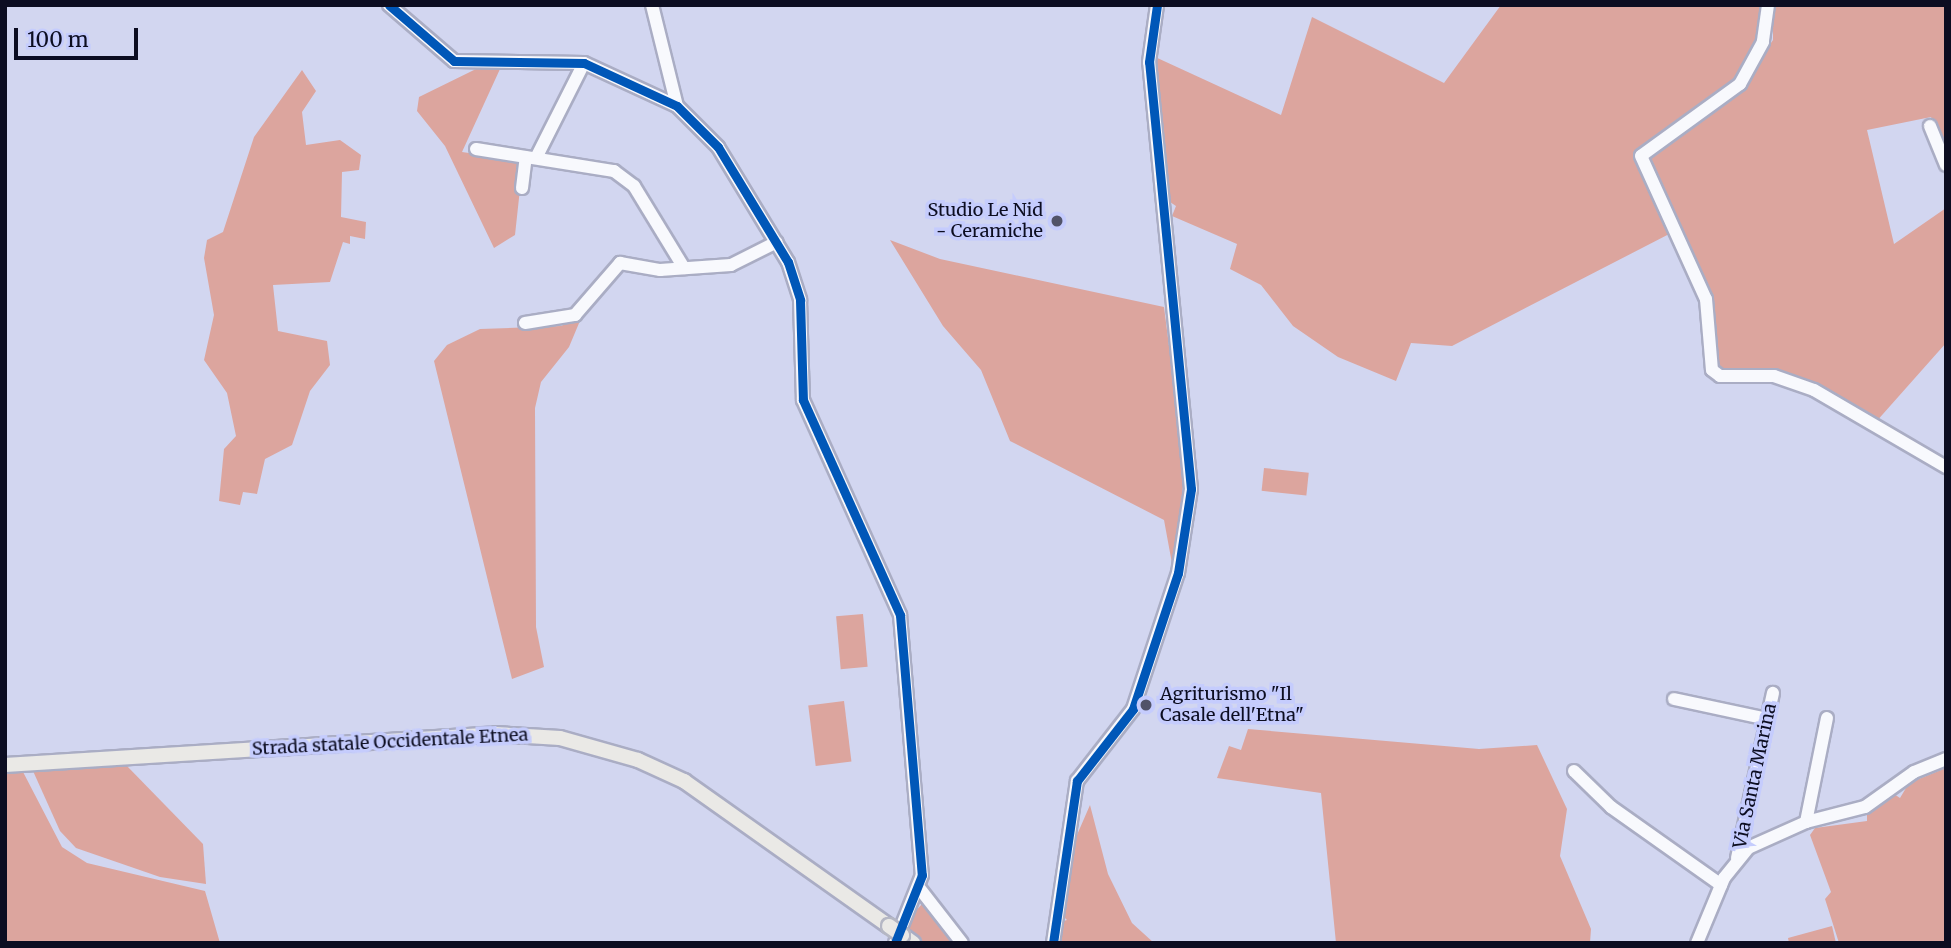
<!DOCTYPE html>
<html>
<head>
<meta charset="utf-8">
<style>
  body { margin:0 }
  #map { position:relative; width:1951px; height:948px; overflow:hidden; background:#d2d6f0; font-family:Merriweather,serif }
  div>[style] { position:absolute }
  .green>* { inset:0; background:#dca59e; transform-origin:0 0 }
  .roads { filter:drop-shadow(2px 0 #aaadc4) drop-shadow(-2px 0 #aaadc4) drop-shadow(0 2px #aaadc4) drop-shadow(0 -2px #aaadc4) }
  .minor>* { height:12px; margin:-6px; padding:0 6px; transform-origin:6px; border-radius:6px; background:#f8f9fd }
  .major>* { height:14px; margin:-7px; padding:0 7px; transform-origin:7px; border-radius:7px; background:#eae9e6 }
  .bridges { filter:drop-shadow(2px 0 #b5b7c4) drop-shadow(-2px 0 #b5b7c4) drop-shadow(0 2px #b5b7c4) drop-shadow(0 -2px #b5b7c4) }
  .major-bridge>* { height:14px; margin:-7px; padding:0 7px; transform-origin:7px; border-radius:7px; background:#eae9e6 }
  .cycleway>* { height:9px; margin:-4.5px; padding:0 4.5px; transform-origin:4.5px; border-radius:4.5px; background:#0057b8 }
  .dots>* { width:19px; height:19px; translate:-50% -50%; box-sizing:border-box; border:4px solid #c5ccfd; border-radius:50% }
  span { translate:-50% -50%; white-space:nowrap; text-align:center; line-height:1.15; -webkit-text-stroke:7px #c5ccfd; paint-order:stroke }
  .poi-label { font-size:18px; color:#0c0d21 }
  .right { translate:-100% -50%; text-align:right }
  .left { translate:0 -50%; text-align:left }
  .street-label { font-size:18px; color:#0c0d21 }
  .frame { position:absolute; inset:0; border:7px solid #0c0d21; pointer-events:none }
  .scale { position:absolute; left:14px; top:28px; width:124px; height:32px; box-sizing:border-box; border:4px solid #0c0d21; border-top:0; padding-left:9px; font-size:21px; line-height:24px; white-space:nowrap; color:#0c0d21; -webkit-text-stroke:5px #c5ccfd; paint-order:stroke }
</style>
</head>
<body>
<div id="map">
  <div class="green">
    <i style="clip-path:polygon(1501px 5px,1765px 5px,1761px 36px,1734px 85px,1637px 152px,1675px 231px,1452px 346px,1411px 343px,1396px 381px,1338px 357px,1293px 326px,1261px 285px,1230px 269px,1237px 244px,1172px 216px,1176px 206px,1167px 200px,1153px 56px,1281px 115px,1312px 17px,1444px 83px)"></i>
    <i style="clip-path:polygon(1773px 5px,1946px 5px,1946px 156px,1931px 117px,1867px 130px,1894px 244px,1946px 208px,1946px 343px,1875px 423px,1774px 374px,1717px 372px,1709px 298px,1645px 161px,1737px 93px,1773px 40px)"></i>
    <i style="clip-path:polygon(476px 69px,500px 69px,462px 152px,523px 161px,515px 235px,494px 248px,445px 146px,417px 111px,419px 97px)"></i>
    <i style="clip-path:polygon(302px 70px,316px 91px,302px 112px,306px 145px,340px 140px,361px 155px,359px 170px,342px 172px,341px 217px,366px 222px,365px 239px,350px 236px,350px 244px,343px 242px,330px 282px,273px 285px,278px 331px,327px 341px,330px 365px,310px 391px,292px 445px,265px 459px,257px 494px,243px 492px,240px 505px,219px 501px,224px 449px,236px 436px,227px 393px,204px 360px,214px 315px,204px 258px,207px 240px,223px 232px,254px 137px)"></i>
    <i style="clip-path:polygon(890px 240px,940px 259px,1164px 307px,1185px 470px,1173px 569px,1164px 520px,1010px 441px,981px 370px,943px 326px)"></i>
    <i style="clip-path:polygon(582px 316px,569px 347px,541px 382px,535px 408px,536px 627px,544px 667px,512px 679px,434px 361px,447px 345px,480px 329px,561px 326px)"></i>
    <i style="left:1264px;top:468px;width:45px;height:23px;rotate:6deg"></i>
    <i style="left:863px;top:614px;width:53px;height:27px;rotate:85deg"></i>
    <i style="left:844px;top:701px;width:61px;height:36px;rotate:83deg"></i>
    <i style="clip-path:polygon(1248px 729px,1479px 749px,1537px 745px,1567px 809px,1560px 856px,1591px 929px,1590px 943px,1336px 943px,1321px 793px,1217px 778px,1229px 746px,1241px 750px)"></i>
    <i style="clip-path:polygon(126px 765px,203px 844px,206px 884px,160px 877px,76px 848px,60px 831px,33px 771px)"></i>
    <i style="clip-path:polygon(1946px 768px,1946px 943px,1839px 943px,1825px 899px,1831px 892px,1810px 835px,1815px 828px,1867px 821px,1867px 813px,1894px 794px,1900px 798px,1909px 783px)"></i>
    <i style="clip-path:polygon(22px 770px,62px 847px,87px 863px,205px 891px,220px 943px,5px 943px,5px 771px)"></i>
    <i style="clip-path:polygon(1090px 805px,1108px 874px,1132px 923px,1154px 943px,1059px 943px,1060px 922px,1067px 920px,1061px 914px,1070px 851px)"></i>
    <i style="clip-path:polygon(922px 904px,927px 906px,954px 943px,923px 943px,902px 926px)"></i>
    <i style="clip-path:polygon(1832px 926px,1836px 943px,1789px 943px,1788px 938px)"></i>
  </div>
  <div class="roads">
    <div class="minor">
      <i style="left:389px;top:5px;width:86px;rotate:40.7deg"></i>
      <i style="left:454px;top:61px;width:130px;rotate:0.9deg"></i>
      <i style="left:584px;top:63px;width:102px;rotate:24.8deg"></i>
      <i style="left:677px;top:106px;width:58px;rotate:45deg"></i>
      <i style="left:718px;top:147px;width:135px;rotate:58.7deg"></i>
      <i style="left:788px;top:262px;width:40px;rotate:72deg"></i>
      <i style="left:800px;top:300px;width:100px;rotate:88.3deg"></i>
      <i style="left:803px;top:400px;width:236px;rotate:65.7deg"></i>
      <i style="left:900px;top:615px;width:261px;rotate:85.2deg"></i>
      <i style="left:922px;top:875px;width:73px;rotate:111.7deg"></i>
      <i style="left:652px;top:5px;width:104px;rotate:76.1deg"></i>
      <i style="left:1768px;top:5px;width:37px;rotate:98deg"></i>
      <i style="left:1763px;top:42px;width:48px;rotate:118.7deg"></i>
      <i style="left:1740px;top:84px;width:122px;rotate:144deg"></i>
      <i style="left:1641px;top:156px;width:157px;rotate:65.6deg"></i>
      <i style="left:1706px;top:299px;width:71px;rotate:85.2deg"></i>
      <i style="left:1712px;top:370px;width:10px;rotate:37deg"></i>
      <i style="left:1720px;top:376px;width:54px"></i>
      <i style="left:1774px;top:376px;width:42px;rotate:19.3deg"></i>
      <i style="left:1814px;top:390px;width:153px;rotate:30.3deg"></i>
      <i style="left:1930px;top:126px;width:42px;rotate:67.7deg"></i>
      <i style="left:476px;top:149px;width:140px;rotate:9.1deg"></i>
      <i style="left:614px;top:171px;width:25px;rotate:37deg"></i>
      <i style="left:634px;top:186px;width:96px;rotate:58.6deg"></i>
      <i style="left:536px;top:158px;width:106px;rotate:-63.2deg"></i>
      <i style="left:522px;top:188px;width:31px;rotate:-83deg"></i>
      <i style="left:525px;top:323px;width:51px;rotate:-9.1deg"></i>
      <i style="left:575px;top:315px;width:69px;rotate:-49.1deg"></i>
      <i style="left:620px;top:263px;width:41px;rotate:9.9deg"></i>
      <i style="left:660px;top:270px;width:71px;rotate:-4deg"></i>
      <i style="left:731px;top:265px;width:51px;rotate:-26.6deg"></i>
      <i style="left:1674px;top:699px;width:95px;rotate:12.1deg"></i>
      <i style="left:1574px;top:771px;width:52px;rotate:44.2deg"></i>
      <i style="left:1611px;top:807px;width:135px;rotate:35.3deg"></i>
      <i style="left:1806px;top:822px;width:106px;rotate:-78.6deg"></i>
      <i style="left:1737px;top:858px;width:169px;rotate:-77.7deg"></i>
      <i style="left:920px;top:889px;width:68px;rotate:52.1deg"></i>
      <i style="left:1053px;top:943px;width:164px;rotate:-81.6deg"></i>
      <i style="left:1077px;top:781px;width:91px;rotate:-52.1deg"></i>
      <i style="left:1133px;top:709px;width:143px;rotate:-71.7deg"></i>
      <i style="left:1178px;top:573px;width:85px;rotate:-81.2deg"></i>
      <i style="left:1191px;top:489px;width:429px;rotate:-95.6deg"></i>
      <i style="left:1149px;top:62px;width:58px;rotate:-82deg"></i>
      <i style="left:1697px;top:943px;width:70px;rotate:-67.4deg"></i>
      <i style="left:1724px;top:878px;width:38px;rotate:-51deg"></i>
      <i style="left:1748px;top:848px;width:64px;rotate:-24.1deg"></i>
      <i style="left:1806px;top:822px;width:61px;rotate:-14.3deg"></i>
      <i style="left:1865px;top:807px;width:60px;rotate:-35.5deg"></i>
      <i style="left:1914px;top:772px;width:35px;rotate:-22deg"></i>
    </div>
    <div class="major">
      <i style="left:5px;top:765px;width:491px;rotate:-3.6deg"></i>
      <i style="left:495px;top:734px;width:65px;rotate:3.5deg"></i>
      <i style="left:560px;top:738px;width:81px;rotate:15.8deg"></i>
      <i style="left:638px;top:760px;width:51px;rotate:24.5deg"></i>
      <i style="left:684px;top:781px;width:251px;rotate:35.3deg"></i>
      <i style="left:902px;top:935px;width:14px;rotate:36deg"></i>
    </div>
  </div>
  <div class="bridges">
    <div class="major-bridge">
      <i style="left:889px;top:926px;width:16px;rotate:35deg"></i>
    </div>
  </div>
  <div class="cycleway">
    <i style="left:389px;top:5px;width:86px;rotate:40.7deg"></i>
    <i style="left:454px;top:61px;width:130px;rotate:0.9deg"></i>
    <i style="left:584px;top:63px;width:102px;rotate:24.8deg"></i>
    <i style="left:677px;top:106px;width:58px;rotate:45deg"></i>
    <i style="left:718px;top:147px;width:135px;rotate:58.7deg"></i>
    <i style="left:788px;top:262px;width:40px;rotate:72deg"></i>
    <i style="left:800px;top:300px;width:100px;rotate:88.3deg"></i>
    <i style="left:803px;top:400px;width:236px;rotate:65.7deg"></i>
    <i style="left:900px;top:615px;width:261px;rotate:85.2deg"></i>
    <i style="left:922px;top:875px;width:73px;rotate:111.7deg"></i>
    <i style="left:1053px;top:943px;width:164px;rotate:-81.6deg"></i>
    <i style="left:1077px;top:781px;width:91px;rotate:-52.1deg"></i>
    <i style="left:1133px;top:709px;width:143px;rotate:-71.7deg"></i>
    <i style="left:1178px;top:573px;width:85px;rotate:-81.2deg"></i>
    <i style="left:1191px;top:489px;width:429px;rotate:-95.6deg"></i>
    <i style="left:1149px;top:62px;width:58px;rotate:-82deg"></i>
  </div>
  <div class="dots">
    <i style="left:1057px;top:221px;background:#515369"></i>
    <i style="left:1146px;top:705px;background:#515369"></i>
  </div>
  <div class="poi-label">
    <span class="right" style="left:1043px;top:221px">Studio Le Nid<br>- Ceramiche</span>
    <span class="left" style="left:1160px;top:705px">Agriturismo "Il<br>Casale dell'Etna"</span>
  </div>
  <div class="street-label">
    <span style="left:390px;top:742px;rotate:-3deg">Strada statale Occidentale Etnea</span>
    <span style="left:1755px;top:776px;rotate:-78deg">Via Santa Marina</span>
  </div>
  <div class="frame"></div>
  <div class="scale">100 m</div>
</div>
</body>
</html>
